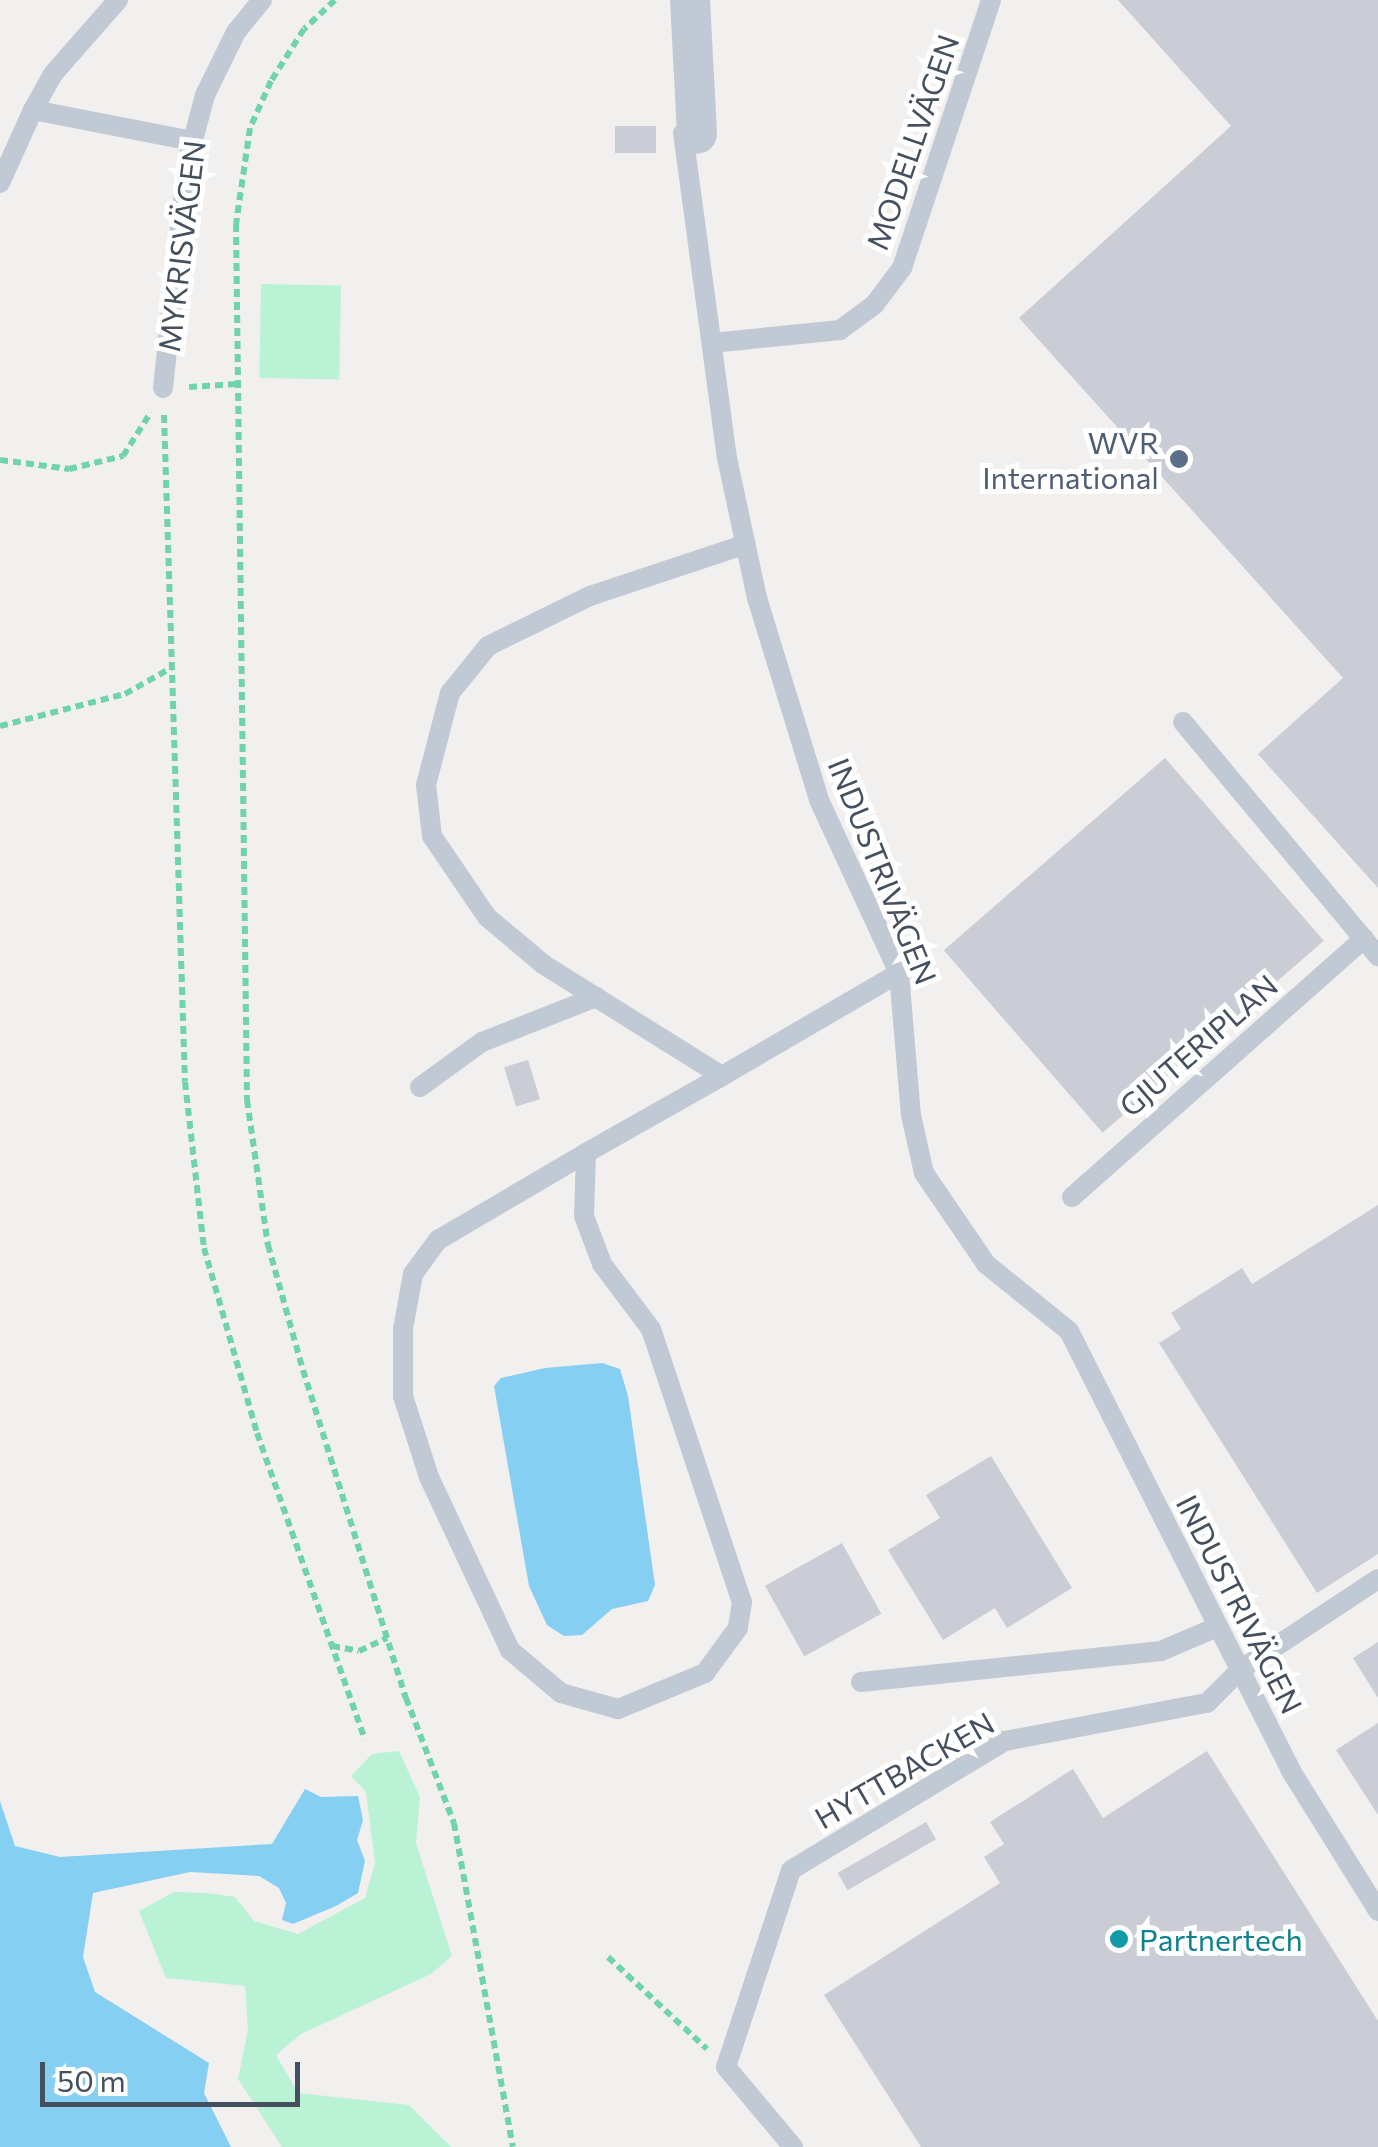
<!DOCTYPE html>
<html>
<head>
<meta charset="utf-8">
<style>
  body { margin:0 }
  #map { position:relative; width:1378px; height:2147px; overflow:hidden; background:#f2efef; font-family:Commissioner,sans-serif }
  div>[style] { position:absolute }
  .green>* { inset:0; background:#baf2d6; transform-origin:0 0 }
  .water>* { inset:0; background:#84cff2 }
  .building>* { inset:0; background:#cacdd5; transform-origin:0 0 }
  .path>* { height:6px; margin-top:-3px; transform-origin:0; background:repeating-linear-gradient(90deg,#6fd3ad 0 8px,transparent 0 13px) }
  .lane>* { height:20px; margin:-10px; padding:0 10px; transform-origin:10px; border-radius:10px; background:#c1c9d5 }
  .street>* { height:40px; margin:-20px; padding:0 20px; transform-origin:20px; border-radius:20px; background:#c1c9d5 }
  .dots>* { width:28px; height:28px; translate:-50% -50%; box-sizing:border-box; border:5px solid #fff; border-radius:50% }
  span { translate:-50% -50%; white-space:nowrap; text-align:center; line-height:1.15; -webkit-text-stroke:10px #fff; paint-order:stroke }
  .street-label { font-size:30px; color:#45505e }
  .service-label { font-size:30px; color:#4e5e75 }
  .right { translate:-100% -50%; text-align:right }
  .culture-label { font-size:30px; color:#0d838f }
  .left { translate:0 -50%; text-align:left }
  .scale { position:absolute; left:40px; top:2062px; width:260px; height:45px; box-sizing:border-box; border:5px solid #45505e; border-top:0; padding-left:12px; font-size:30px; line-height:35px; white-space:nowrap; color:#45505e; -webkit-text-stroke:8px #fff; paint-order:stroke }
</style>
</head>
<body>
<div id="map">
  <div class="green">
    <i style="left:261px;top:284px;width:80px;height:94px;rotate:1deg"></i>
    <i style="clip-path:polygon(399px 1751px,420px 1797px,416px 1843px,452px 1956px,431px 1974px,301px 2034px,276px 2055px,298px 2093px,409px 2105px,451px 2147px,282px 2147px,238px 2079px,248px 2030px,245px 1986px,166px 1978px,139px 1911px,174px 1892px,207px 1893px,235px 1897px,254px 1921px,298px 1934px,365px 1898px,375px 1863px,366px 1792px,351px 1776px,372px 1754px)"></i>
  </div>
  <div class="water">
    <i style="clip-path:polygon(602px 1363px,620px 1369px,628px 1396px,655px 1585px,648px 1601px,612px 1609px,582px 1635px,564px 1636px,547px 1625px,529px 1586px,494px 1386px,501px 1378px,545px 1368px)"></i>
    <i style="clip-path:polygon(305px 1789px,321px 1797px,358px 1796px,363px 1820px,357px 1840px,365px 1861px,358px 1893px,336px 1906px,293px 1924px,282px 1920px,286px 1903px,279px 1888px,259px 1876px,190px 1872px,93px 1893px,83px 1957px,95px 1992px,209px 2063px,204px 2093px,231px 2147px,0 2147px,0 1801px,15px 1846px,60px 1857px,272px 1844px)"></i>
  </div>
  <div class="building">
    <i style="clip-path:polygon(1118px 0,1378px 0,1378px 888px,1258px 754px,1343px 678px,1019px 318px,1231px 126px)"></i>
    <i style="left:615px;top:126px;width:41px;height:27px"></i>
    <i style="left:1165px;top:758px;width:242px;height:293px;rotate:49deg"></i>
    <i style="left:528px;top:1060px;width:41px;height:25px;rotate:73deg"></i>
    <i style="clip-path:polygon(1378px 1205px,1378px 1554px,1317px 1593px,1159px 1343px,1181px 1329px,1171px 1313px,1242px 1268px,1252px 1284px)"></i>
    <i style="clip-path:polygon(991px 1456px,1072px 1588px,1007px 1628px,995px 1608px,943px 1640px,888px 1550px,940px 1518px,926px 1495px)"></i>
    <i style="left:842px;top:1543px;width:81px;height:88px;rotate:61deg"></i>
    <i style="clip-path:polygon(1378px 1642px,1378px 1698px,1353px 1658px)"></i>
    <i style="clip-path:polygon(1378px 1723px,1378px 1815px,1336px 1750px)"></i>
    <i style="clip-path:polygon(1207px 1751px,1378px 2021px,1378px 2147px,921px 2147px,824px 1995px,1000px 1883px,984px 1857px,1004px 1844px,990px 1822px,1073px 1769px,1103px 1818px)"></i>
    <i style="left:926px;top:1822px;width:20px;height:102px;rotate:60deg"></i>
  </div>
  <div class="path">
    <i style="left:335px;top:0;width:42px;rotate:136.9deg"></i>
    <i style="left:304px;top:29px;width:62px;rotate:122.4deg"></i>
    <i style="left:271px;top:81px;width:51px;rotate:114.1deg"></i>
    <i style="left:250px;top:128px;width:97px;rotate:98.3deg"></i>
    <i style="left:236px;top:224px;width:876px;rotate:89.28deg"></i>
    <i style="left:247px;top:1100px;width:147px;rotate:81.8deg"></i>
    <i style="left:268px;top:1245px;width:130px;rotate:74.4deg"></i>
    <i style="left:303px;top:1370px;width:344px;rotate:72.6deg"></i>
    <i style="left:406px;top:1698px;width:134px;rotate:69deg"></i>
    <i style="left:454px;top:1823px;width:329px;rotate:79.7deg"></i>
    <i style="left:189px;top:387px;width:48px;rotate:-3.6deg"></i>
    <i style="left:164px;top:415px;width:667px;rotate:88.2deg"></i>
    <i style="left:185px;top:1082px;width:167px;rotate:83.5deg"></i>
    <i style="left:204px;top:1248px;width:192px;rotate:74deg"></i>
    <i style="left:257px;top:1433px;width:325px;rotate:70.6deg"></i>
    <i style="left:0;top:460px;width:70px;rotate:7.4deg"></i>
    <i style="left:69px;top:469px;width:56px;rotate:-13.5deg"></i>
    <i style="left:123px;top:456px;width:52px;rotate:-57.5deg"></i>
    <i style="left:0;top:726px;width:129px;rotate:-14.4deg"></i>
    <i style="left:125px;top:694px;width:53px;rotate:-29.5deg"></i>
    <i style="left:332px;top:1646px;width:27px;rotate:10deg"></i>
    <i style="left:359px;top:1651px;width:31px;rotate:-25deg"></i>
    <i style="left:608px;top:1957px;width:135px;rotate:42.9deg"></i>
  </div>
  <div class="lane">
    <i style="left:118px;top:0;width:98px;rotate:131.3deg"></i>
    <i style="left:53px;top:74px;width:41px;rotate:119.1deg"></i>
    <i style="left:33px;top:110px;width:163px;rotate:11deg"></i>
    <i style="left:683px;top:133px;width:328px;rotate:82.3deg"></i>
    <i style="left:727px;top:458px;width:143px;rotate:77.9deg"></i>
    <i style="left:757px;top:598px;width:211px;rotate:72.9deg"></i>
    <i style="left:819px;top:800px;width:191px;rotate:65.2deg"></i>
    <i style="left:899px;top:973px;width:143px;rotate:85.2deg"></i>
    <i style="left:911px;top:1115px;width:59px;rotate:77.4deg"></i>
    <i style="left:924px;top:1173px;width:110px;rotate:55.7deg"></i>
    <i style="left:986px;top:1264px;width:107px;rotate:38.9deg"></i>
    <i style="left:1069px;top:1331px;width:493px;rotate:63.2deg"></i>
    <i style="left:1291px;top:1771px;width:165px;rotate:58.1deg"></i>
    <i style="left:0;top:183px;width:80px;rotate:-65.7deg"></i>
    <i style="left:712px;top:343px;width:129px;rotate:-5.8deg"></i>
    <i style="left:840px;top:330px;width:42px;rotate:-36.3deg"></i>
    <i style="left:874px;top:305px;width:46px;rotate:-52.9deg"></i>
    <i style="left:902px;top:268px;width:282px;rotate:-71.6deg"></i>
    <i style="left:163px;top:388px;width:226px;rotate:-83.9deg"></i>
    <i style="left:187px;top:163px;width:70px;rotate:-75.2deg"></i>
    <i style="left:205px;top:95px;width:70px;rotate:-63.8deg"></i>
    <i style="left:236px;top:32px;width:41px;rotate:-50.9deg"></i>
    <i style="left:1183px;top:722px;width:305px;rotate:50.2deg"></i>
    <i style="left:722px;top:1076px;width:211px;rotate:-148deg"></i>
    <i style="left:543px;top:964px;width:73px;rotate:-140deg"></i>
    <i style="left:487px;top:917px;width:98px;rotate:-124.2deg"></i>
    <i style="left:432px;top:836px;width:51px;rotate:-96.7deg"></i>
    <i style="left:426px;top:785px;width:95px;rotate:-75.4deg"></i>
    <i style="left:450px;top:693px;width:60px;rotate:-51deg"></i>
    <i style="left:488px;top:646px;width:114px;rotate:-26.1deg"></i>
    <i style="left:590px;top:596px;width:164px;rotate:-18.4deg"></i>
    <i style="left:420px;top:1087px;width:77px;rotate:-36deg"></i>
    <i style="left:482px;top:1042px;width:123px;rotate:-21.5deg"></i>
    <i style="left:586px;top:1153px;width:63px;rotate:91.8deg"></i>
    <i style="left:584px;top:1216px;width:51px;rotate:69.4deg"></i>
    <i style="left:602px;top:1264px;width:81px;rotate:53deg"></i>
    <i style="left:651px;top:1329px;width:288px;rotate:71.6deg"></i>
    <i style="left:742px;top:1602px;width:26px;rotate:99deg"></i>
    <i style="left:738px;top:1628px;width:56px;rotate:126.3deg"></i>
    <i style="left:705px;top:1673px;width:94px;rotate:157.5deg"></i>
    <i style="left:618px;top:1709px;width:59px;rotate:-164.3deg"></i>
    <i style="left:561px;top:1693px;width:67px;rotate:-139.9deg"></i>
    <i style="left:510px;top:1650px;width:191px;rotate:-115.1deg"></i>
    <i style="left:429px;top:1477px;width:85px;rotate:-107.8deg"></i>
    <i style="left:403px;top:1396px;width:67px;rotate:-90deg"></i>
    <i style="left:403px;top:1329px;width:56px;rotate:-79.7deg"></i>
    <i style="left:413px;top:1274px;width:42px;rotate:-53.7deg"></i>
    <i style="left:438px;top:1240px;width:172px;rotate:-30.4deg"></i>
    <i style="left:586px;top:1153px;width:156px;rotate:-29.5deg"></i>
    <i style="left:722px;top:1076px;width:205px;rotate:-30.2deg"></i>
    <i style="left:1072px;top:1197px;width:390px;rotate:-41.5deg"></i>
    <i style="left:861px;top:1682px;width:302px;rotate:-5.9deg"></i>
    <i style="left:1161px;top:1651px;width:61px;rotate:-23.2deg"></i>
    <i style="left:793px;top:2147px;width:104px;rotate:-129.9deg"></i>
    <i style="left:726px;top:2067px;width:207px;rotate:-71.7deg"></i>
    <i style="left:791px;top:1870px;width:250px;rotate:-31.1deg"></i>
    <i style="left:1005px;top:1741px;width:206px;rotate:-10.7deg"></i>
    <i style="left:1207px;top:1703px;width:47px;rotate:-45deg"></i>
    <i style="left:1240px;top:1670px;width:165px;rotate:-33.4deg"></i>
  </div>
  <div class="street">
    <i style="left:690px;top:0;width:134px;rotate:87deg"></i>
  </div>
  <div class="dots">
    <i style="left:1179px;top:459px;background:#5c6f8a"></i>
    <i style="left:1119px;top:1939px;background:#0f9aa8"></i>
  </div>
  <div class="street-label">
    <span style="left:912px;top:142px;rotate:-71deg">MODELLVÄGEN</span>
    <span style="left:181px;top:246px;rotate:-83deg">MYKRISVÄGEN</span>
    <span style="left:883px;top:871px;rotate:68deg">INDUSTRIVÄGEN</span>
    <span style="left:1198px;top:1045px;rotate:-41deg">GJUTERIPLAN</span>
    <span style="left:1240px;top:1604px;rotate:63deg">INDUSTRIVÄGEN</span>
    <span style="left:904px;top:1770px;rotate:-30deg">HYTTBACKEN</span>
  </div>
  <div class="service-label">
    <span class="right" style="left:1159px;top:459px">WVR<br>International</span>
  </div>
  <div class="culture-label">
    <span class="left" style="left:1139px;top:1939px">Partnertech</span>
  </div>
  <div class="scale">50 m</div>
</div>
</body>
</html>
